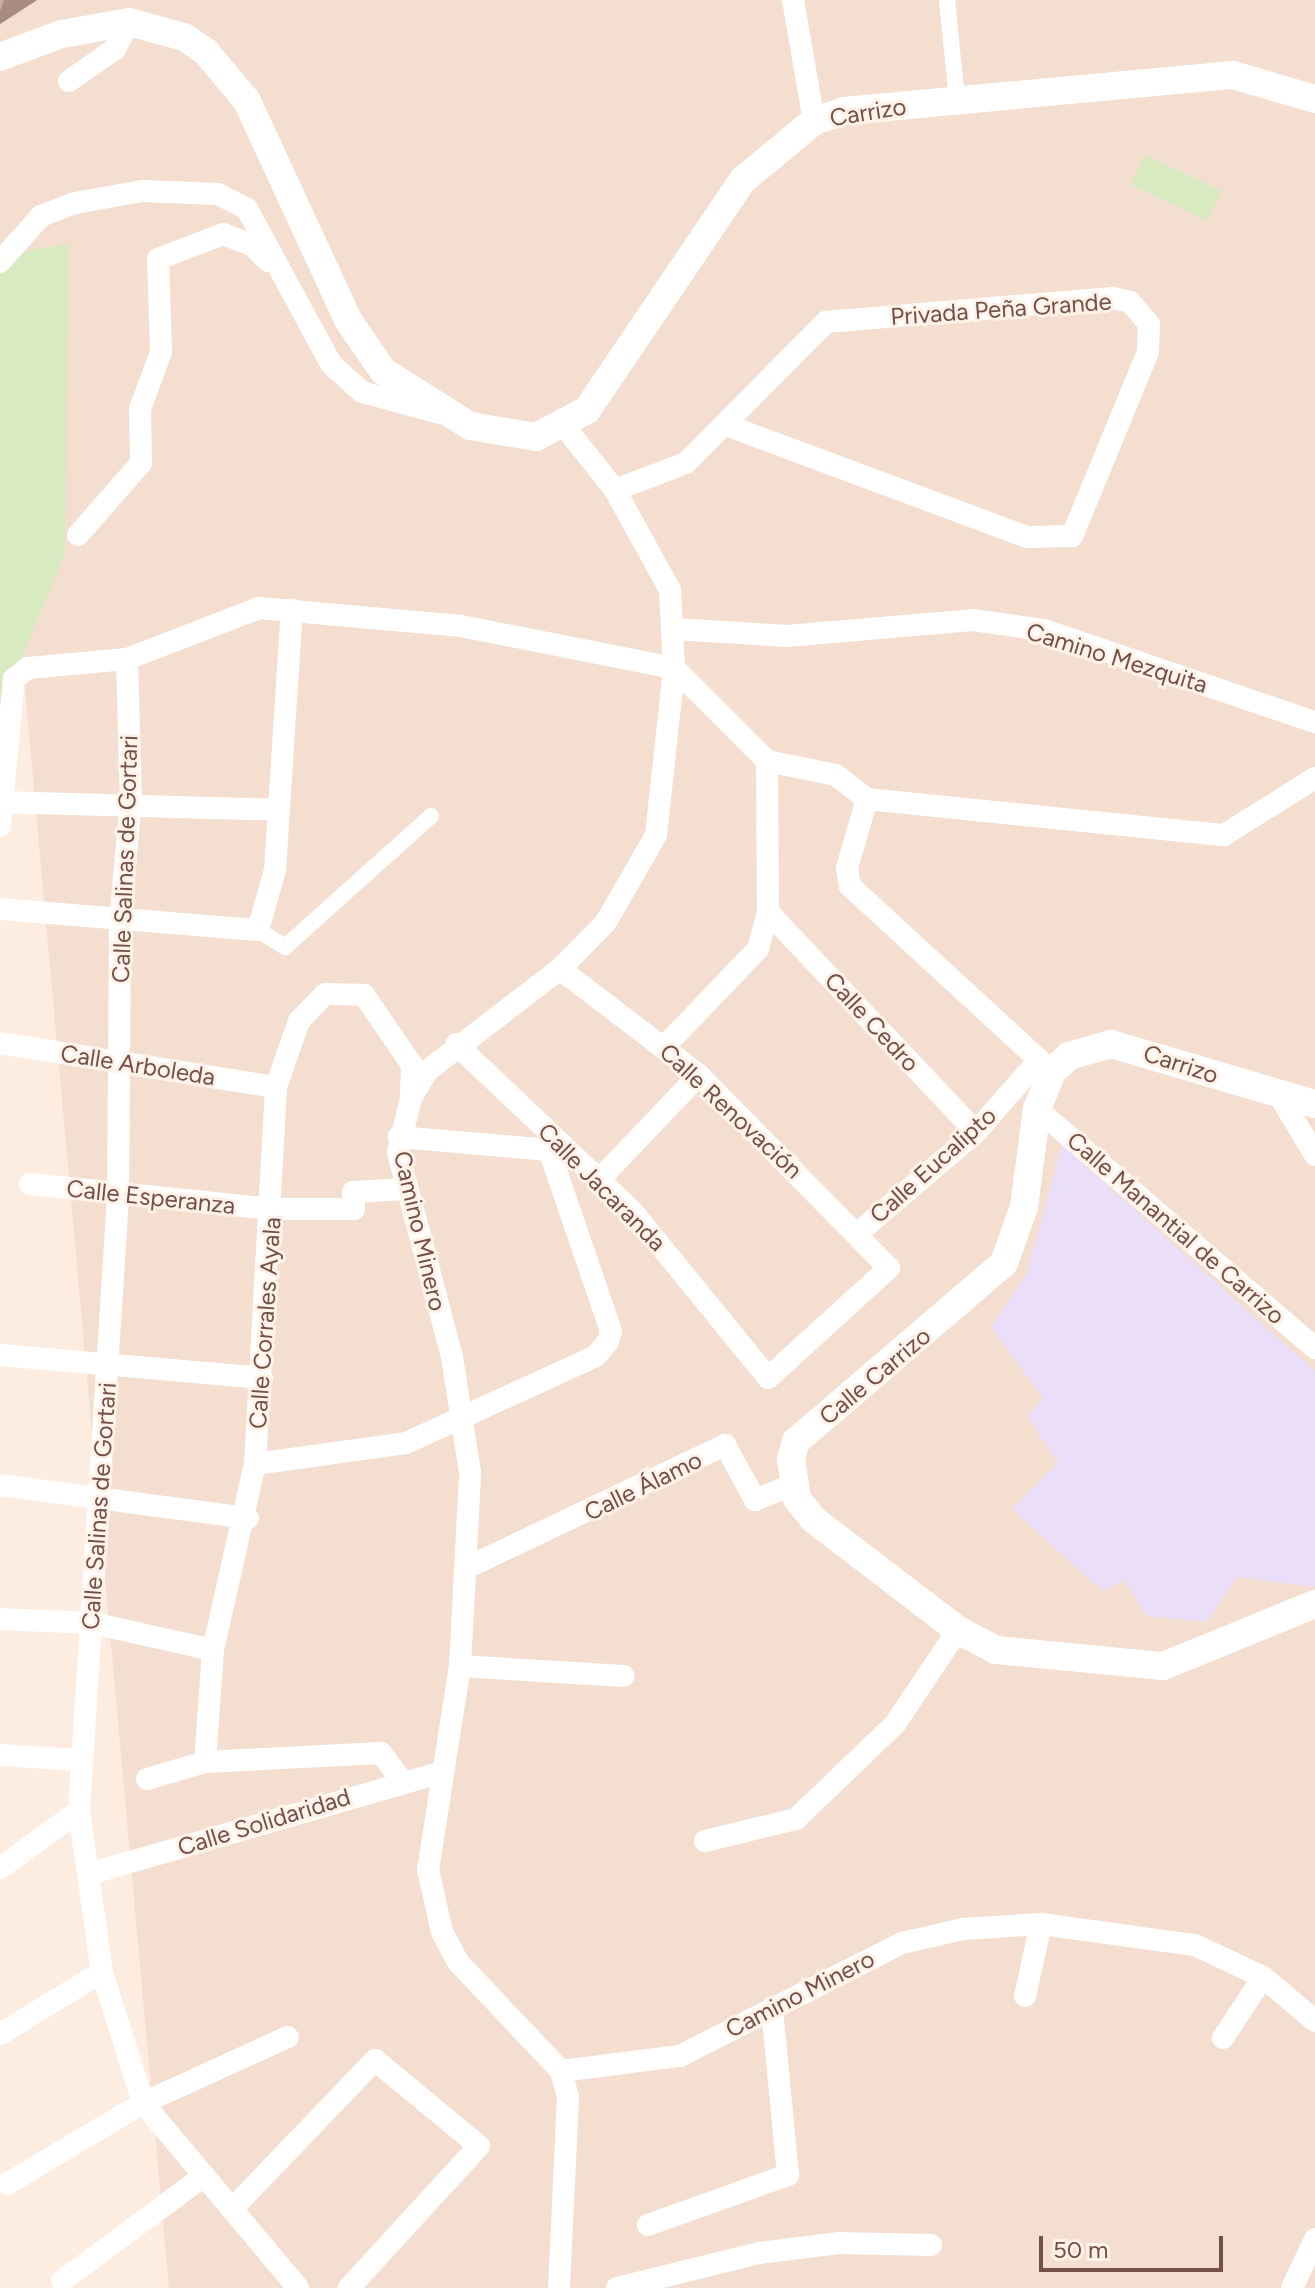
<!DOCTYPE html>
<html>
<head>
<meta charset="utf-8">
<style>
  body { margin:0 }
  #map { position:relative; width:1315px; height:2288px; overflow:hidden; background:#fdede1; font-family:Figtree,sans-serif }
  div>[style] { position:absolute }
  .residential>* { inset:0; background:#f4decf }
  .education>* { inset:0; background:#ebdef9 }
  .green>* { inset:0; background:#d8eac0; transform-origin:0 0 }
  .pedestrian>* { height:16px; margin:-8px; padding:0 8px; transform-origin:8px; border-radius:8px; background:#fff }
  .minor>* { height:22px; margin:-11px; padding:0 11px; transform-origin:11px; border-radius:11px; background:#fff }
  .tertiary>* { height:28px; margin:-14px; padding:0 14px; transform-origin:14px; border-radius:14px; background:#fff }
  .wall>* { inset:0; background:#d0aa9e }
  .shaded-wall>* { inset:0; background:#a98b81 }
  span { translate:-50% -50%; white-space:nowrap; text-align:center; line-height:1.15; -webkit-text-stroke:6px #fff2e8; paint-order:stroke }
  .street-label { font-size:24px; color:#745048 }
  .scale { position:absolute; left:1039px; top:2236px; width:184px; height:36px; box-sizing:border-box; border:4px solid #745048; border-top:0; padding-left:10px; font-size:24px; line-height:28px; white-space:nowrap; color:#745048; -webkit-text-stroke:6px #fff2e8; paint-order:stroke }
</style>
</head>
<body>
<div id="map">
  <div class="residential">
    <i style="clip-path:polygon(0 0,1315px 0,1315px 2288px,169px 2288px,0 412px)"></i>
  </div>
  <div class="education">
    <i style="clip-path:polygon(1062px 1145px,1315px 1371px,1315px 1587px,1237px 1577px,1207px 1622px,1146px 1616px,1125px 1581px,1102px 1591px,1012px 1509px,1058px 1463px,1027px 1416px,1043px 1398px,991px 1327px,1027px 1273px)"></i>
  </div>
  <div class="green">
    <i style="left:1145px;top:155px;width:84px;height:33px;rotate:25deg"></i>
    <i style="clip-path:polygon(68px 244px,65px 554px,0 708px,0 255px)"></i>
  </div>
  <div class="pedestrian">
    <i style="left:947px;top:0;width:101px;rotate:84.3deg"></i>
    <i style="left:258px;top:930px;width:32px;rotate:32deg"></i>
    <i style="left:285px;top:947px;width:196px;rotate:-41.9deg"></i>
  </div>
  <div class="minor">
    <i style="left:793px;top:0;width:123px;rotate:80.2deg"></i>
    <i style="left:69px;top:81px;width:56px;rotate:-34.8deg"></i>
    <i style="left:115px;top:49px;width:30px;rotate:-63deg"></i>
    <i style="left:0;top:262px;width:62px;rotate:-48.3deg"></i>
    <i style="left:41px;top:216px;width:36px;rotate:-21deg"></i>
    <i style="left:75px;top:203px;width:68px;rotate:-10.2deg"></i>
    <i style="left:142px;top:191px;width:76px;rotate:2.3deg"></i>
    <i style="left:218px;top:194px;width:33px;rotate:27deg"></i>
    <i style="left:247px;top:209px;width:176px;rotate:61.5deg"></i>
    <i style="left:331px;top:364px;width:42px;rotate:42.1deg"></i>
    <i style="left:362px;top:392px;width:81px;rotate:15.1deg"></i>
    <i style="left:615px;top:490px;width:76px;rotate:-20.8deg"></i>
    <i style="left:686px;top:463px;width:199px;rotate:-45.2deg"></i>
    <i style="left:826px;top:322px;width:288px;rotate:-4.8deg"></i>
    <i style="left:1113px;top:298px;width:17px;rotate:13deg"></i>
    <i style="left:1130px;top:302px;width:29px;rotate:49deg"></i>
    <i style="left:1149px;top:324px;width:28px;rotate:92deg"></i>
    <i style="left:1148px;top:352px;width:199px;rotate:112.4deg"></i>
    <i style="left:1072px;top:536px;width:45px;rotate:178.7deg"></i>
    <i style="left:1027px;top:537px;width:319px;rotate:-159.6deg"></i>
    <i style="left:78px;top:535px;width:96px;rotate:-48.8deg"></i>
    <i style="left:141px;top:463px;width:54px;rotate:-91.1deg"></i>
    <i style="left:140px;top:409px;width:61px;rotate:-69.8deg"></i>
    <i style="left:161px;top:352px;width:93px;rotate:-91.8deg"></i>
    <i style="left:158px;top:259px;width:70px;rotate:-21deg"></i>
    <i style="left:223px;top:234px;width:31px;rotate:21deg"></i>
    <i style="left:252px;top:245px;width:23px;rotate:45deg"></i>
    <i style="left:674px;top:629px;width:113px;rotate:3.5deg"></i>
    <i style="left:787px;top:636px;width:186px;rotate:-4.9deg"></i>
    <i style="left:972px;top:620px;width:73px;rotate:7.9deg"></i>
    <i style="left:1044px;top:630px;width:286px;rotate:18.8deg"></i>
    <i style="left:127px;top:659px;width:141px;rotate:88.4deg"></i>
    <i style="left:131px;top:800px;width:122px;rotate:95.2deg"></i>
    <i style="left:120px;top:922px;width:275px;rotate:90.4deg"></i>
    <i style="left:118px;top:1197px;width:615px;rotate:93.63deg"></i>
    <i style="left:79px;top:1811px;width:163px;rotate:81.9deg"></i>
    <i style="left:102px;top:1972px;width:137px;rotate:72.6deg"></i>
    <i style="left:143px;top:2103px;width:241px;rotate:50deg"></i>
    <i style="left:674px;top:668px;width:132px;rotate:45deg"></i>
    <i style="left:767px;top:761px;width:70px;rotate:11.5deg"></i>
    <i style="left:836px;top:775px;width:39px;rotate:38deg"></i>
    <i style="left:867px;top:799px;width:72px;rotate:106.2deg"></i>
    <i style="left:847px;top:868px;width:18px;rotate:81deg"></i>
    <i style="left:850px;top:886px;width:275px;rotate:42.6deg"></i>
    <i style="left:867px;top:799px;width:359px;rotate:5.8deg"></i>
    <i style="left:1224px;top:835px;width:107px;rotate:-32.1deg"></i>
    <i style="left:0;top:802px;width:279px;rotate:1.6deg"></i>
    <i style="left:0;top:826px;width:148px;rotate:-84.6deg"></i>
    <i style="left:14px;top:679px;width:18px;rotate:-38deg"></i>
    <i style="left:28px;top:668px;width:99px;rotate:-5.2deg"></i>
    <i style="left:127px;top:659px;width:142px;rotate:-21.1deg"></i>
    <i style="left:259px;top:608px;width:203px;rotate:5.1deg"></i>
    <i style="left:461px;top:626px;width:217px;rotate:11.2deg"></i>
    <i style="left:0;top:909px;width:259px;rotate:4.7deg"></i>
    <i style="left:258px;top:930px;width:62px;rotate:-74.2deg"></i>
    <i style="left:275px;top:870px;width:261px;rotate:-86.3deg"></i>
    <i style="left:768px;top:912px;width:303px;rotate:46.6deg"></i>
    <i style="left:0;top:1043px;width:279px;rotate:9.1deg"></i>
    <i style="left:456px;top:1044px;width:243px;rotate:43.5deg"></i>
    <i style="left:632px;top:1211px;width:215px;rotate:50.8deg"></i>
    <i style="left:768px;top:1378px;width:164px;rotate:-42.3deg"></i>
    <i style="left:889px;top:1268px;width:271px;rotate:-134.6deg"></i>
    <i style="left:699px;top:1075px;width:175px;rotate:-142.7deg"></i>
    <i style="left:664px;top:1047px;width:136px;rotate:-46.2deg"></i>
    <i style="left:758px;top:949px;width:38px;rotate:-75deg"></i>
    <i style="left:768px;top:912px;width:151px;rotate:-90.4deg"></i>
    <i style="left:1279px;top:1095px;width:70px;rotate:59deg"></i>
    <i style="left:1037px;top:1109px;width:367px;rotate:40.7deg"></i>
    <i style="left:598px;top:1181px;width:146px;rotate:-46.4deg"></i>
    <i style="left:30px;top:1184px;width:243px;rotate:5.9deg"></i>
    <i style="left:272px;top:1209px;width:82px"></i>
    <i style="left:354px;top:1209px;width:17px;rotate:-93deg"></i>
    <i style="left:353px;top:1192px;width:52px;rotate:-3.3deg"></i>
    <i style="left:859px;top:1232px;width:154px;rotate:-40.5deg"></i>
    <i style="left:976px;top:1132px;width:94px;rotate:-48.9deg"></i>
    <i style="left:0;top:1355px;width:263px;rotate:5deg"></i>
    <i style="left:255px;top:1464px;width:152px;rotate:-7.9deg"></i>
    <i style="left:406px;top:1443px;width:209px;rotate:-24.6deg"></i>
    <i style="left:596px;top:1356px;width:19px;rotate:-51deg"></i>
    <i style="left:608px;top:1341px;width:10px;rotate:-73deg"></i>
    <i style="left:611px;top:1331px;width:191px;rotate:-108.9deg"></i>
    <i style="left:549px;top:1150px;width:151px;rotate:-175deg"></i>
    <i style="left:0;top:1485px;width:250px;rotate:7.6deg"></i>
    <i style="left:466px;top:1568px;width:287px;rotate:-25.4deg"></i>
    <i style="left:725px;top:1445px;width:63px;rotate:61.4deg"></i>
    <i style="left:755px;top:1500px;width:40px;rotate:-22deg"></i>
    <i style="left:0;top:1619px;width:92px;rotate:2.5deg"></i>
    <i style="left:92px;top:1623px;width:124px;rotate:12.6deg"></i>
    <i style="left:460px;top:1666px;width:164px;rotate:3.5deg"></i>
    <i style="left:0;top:1755px;width:79px;rotate:3.6deg"></i>
    <i style="left:205px;top:1762px;width:112px;rotate:-85.9deg"></i>
    <i style="left:213px;top:1650px;width:191px;rotate:-77.3deg"></i>
    <i style="left:255px;top:1464px;width:378px;rotate:-86.8deg"></i>
    <i style="left:276px;top:1087px;width:70px;rotate:-70.8deg"></i>
    <i style="left:299px;top:1021px;width:37px;rotate:-46deg"></i>
    <i style="left:325px;top:994px;width:39px;rotate:1deg"></i>
    <i style="left:364px;top:995px;width:85px;rotate:55.6deg"></i>
    <i style="left:412px;top:1065px;width:31px;rotate:92deg"></i>
    <i style="left:147px;top:1779px;width:60px;rotate:-16.3deg"></i>
    <i style="left:205px;top:1762px;width:176px;rotate:-2.9deg"></i>
    <i style="left:381px;top:1753px;width:35px;rotate:53deg"></i>
    <i style="left:705px;top:1841px;width:94px;rotate:-13.6deg"></i>
    <i style="left:796px;top:1819px;width:137px;rotate:-43.8deg"></i>
    <i style="left:895px;top:1724px;width:113px;rotate:-56.2deg"></i>
    <i style="left:0;top:1868px;width:97px;rotate:-35.8deg"></i>
    <i style="left:89px;top:1874px;width:364px;rotate:-16.1deg"></i>
    <i style="left:1025px;top:1996px;width:74px;rotate:-77.5deg"></i>
    <i style="left:0;top:2034px;width:119px;rotate:-31.3deg"></i>
    <i style="left:1223px;top:2038px;width:73px;rotate:-56.7deg"></i>
    <i style="left:561px;top:2071px;width:120px;rotate:-7.2deg"></i>
    <i style="left:680px;top:2056px;width:249px;rotate:-27deg"></i>
    <i style="left:902px;top:1943px;width:63px;rotate:-12.9deg"></i>
    <i style="left:963px;top:1929px;width:78px;rotate:-3.7deg"></i>
    <i style="left:1041px;top:1924px;width:155px;rotate:7.8deg"></i>
    <i style="left:1195px;top:1945px;width:75px;rotate:25.2deg"></i>
    <i style="left:1263px;top:1977px;width:68px;rotate:40.2deg"></i>
    <i style="left:7px;top:2184px;width:158px;rotate:-30.8deg"></i>
    <i style="left:143px;top:2103px;width:159px;rotate:-24.5deg"></i>
    <i style="left:234px;top:2207px;width:204px;rotate:-46.2deg"></i>
    <i style="left:375px;top:2060px;width:135px;rotate:39.6deg"></i>
    <i style="left:479px;top:2146px;width:193px;rotate:132.5deg"></i>
    <i style="left:648px;top:2225px;width:149px;rotate:-19.7deg"></i>
    <i style="left:788px;top:2175px;width:168px;rotate:-95.5deg"></i>
    <i style="left:62px;top:2281px;width:177px;rotate:-36.5deg"></i>
    <i style="left:559px;top:2288px;width:191px;rotate:-87.3deg"></i>
    <i style="left:568px;top:2097px;width:27px;rotate:-105deg"></i>
    <i style="left:561px;top:2071px;width:150px;rotate:-133.4deg"></i>
    <i style="left:458px;top:1962px;width:34px;rotate:-118deg"></i>
    <i style="left:442px;top:1932px;width:64px;rotate:-102.7deg"></i>
    <i style="left:428px;top:1870px;width:206px;rotate:-81.1deg"></i>
    <i style="left:460px;top:1666px;width:194px;rotate:-87deg"></i>
    <i style="left:470px;top:1472px;width:116px;rotate:-98.9deg"></i>
    <i style="left:452px;top:1357px;width:212px;rotate:-104.8deg"></i>
    <i style="left:398px;top:1152px;width:56px;rotate:-76.5deg"></i>
    <i style="left:411px;top:1098px;width:31px;rotate:-59deg"></i>
    <i style="left:427px;top:1071px;width:168px;rotate:-37.5deg"></i>
    <i style="left:560px;top:969px;width:66px;rotate:-45.6deg"></i>
    <i style="left:606px;top:922px;width:100px;rotate:-60.1deg"></i>
    <i style="left:656px;top:835px;width:168px;rotate:-83.8deg"></i>
    <i style="left:674px;top:668px;width:78px;rotate:-92.9deg"></i>
    <i style="left:670px;top:590px;width:114px;rotate:-118.8deg"></i>
    <i style="left:615px;top:490px;width:80px;rotate:-128.4deg"></i>
    <i style="left:617px;top:2288px;width:146px;rotate:-13.8deg"></i>
    <i style="left:759px;top:2253px;width:81px;rotate:-7.1deg"></i>
    <i style="left:839px;top:2243px;width:92px;rotate:1.2deg"></i>
    <i style="left:1292px;top:2288px;width:54px;rotate:-64.9deg"></i>
  </div>
  <div class="tertiary">
    <i style="left:0;top:57px;width:66px;rotate:-20.4deg"></i>
    <i style="left:62px;top:34px;width:68px;rotate:-10.2deg"></i>
    <i style="left:129px;top:22px;width:57px;rotate:15.3deg"></i>
    <i style="left:184px;top:37px;width:27px;rotate:34deg"></i>
    <i style="left:206px;top:52px;width:64px;rotate:50.1deg"></i>
    <i style="left:247px;top:101px;width:241px;rotate:65.2deg"></i>
    <i style="left:348px;top:320px;width:62px;rotate:55.5deg"></i>
    <i style="left:383px;top:371px;width:103px;rotate:32.3deg"></i>
    <i style="left:470px;top:426px;width:67px;rotate:9.5deg"></i>
    <i style="left:536px;top:437px;width:58px;rotate:-27.9deg"></i>
    <i style="left:587px;top:410px;width:278px;rotate:-55.9deg"></i>
    <i style="left:743px;top:180px;width:92px;rotate:-39.7deg"></i>
    <i style="left:814px;top:121px;width:32px;rotate:-18deg"></i>
    <i style="left:844px;top:111px;width:391px;rotate:-5.3deg"></i>
    <i style="left:1233px;top:75px;width:85px;rotate:16.3deg"></i>
    <i style="left:1315px;top:1104px;width:213px;rotate:-163.6deg"></i>
    <i style="left:1111px;top:1044px;width:44px;rotate:164.1deg"></i>
    <i style="left:1069px;top:1056px;width:23px;rotate:137deg"></i>
    <i style="left:1052px;top:1072px;width:40px;rotate:112deg"></i>
    <i style="left:1037px;top:1109px;width:99px;rotate:97.6deg"></i>
    <i style="left:1024px;top:1207px;width:59px;rotate:109.7deg"></i>
    <i style="left:1004px;top:1263px;width:274px;rotate:139.4deg"></i>
    <i style="left:796px;top:1441px;width:19px;rotate:106deg"></i>
    <i style="left:791px;top:1459px;width:40px;rotate:81.5deg"></i>
    <i style="left:797px;top:1499px;width:27px;rotate:51deg"></i>
    <i style="left:814px;top:1520px;width:181px;rotate:37.4deg"></i>
    <i style="left:958px;top:1630px;width:43px;rotate:27.8deg"></i>
    <i style="left:996px;top:1650px;width:168px;rotate:5.5deg"></i>
    <i style="left:1163px;top:1666px;width:164px;rotate:-22.2deg"></i>
  </div>
  <div class="wall">
    <i style="clip-path:polygon(0 0,37px 0,0 24px)"></i>
  </div>
  <div class="shaded-wall">
    <i style="clip-path:polygon(4px 0,37px 0,0 24px,0 11px)"></i>
  </div>
  <div class="street-label">
    <span style="left:868px;top:112px;rotate:-9deg">Carrizo</span>
    <span style="left:1001px;top:309px;rotate:-4deg">Privada Peña Grande</span>
    <span style="left:1117px;top:658px;rotate:17deg">Camino Mezquita</span>
    <span style="left:125px;top:859px;rotate:-88deg">Calle Salinas de Gortari</span>
    <span style="left:872px;top:1022px;rotate:47deg">Calle Cedro</span>
    <span style="left:1181px;top:1064px;rotate:18deg">Carrizo</span>
    <span style="left:138px;top:1065px;rotate:9deg">Calle Arboleda</span>
    <span style="left:731px;top:1111px;rotate:43deg">Calle Renovación</span>
    <span style="left:933px;top:1165px;rotate:-42deg">Calle Eucalipto</span>
    <span style="left:602px;top:1187px;rotate:45deg">Calle Jacaranda</span>
    <span style="left:151px;top:1197px;rotate:6deg">Calle Esperanza</span>
    <span style="left:1176px;top:1228px;rotate:41deg">Calle Manantial de Carrizo</span>
    <span style="left:420px;top:1231px;rotate:77deg">Camino Minero</span>
    <span style="left:265px;top:1323px;rotate:-86deg">Calle Corrales Ayala</span>
    <span style="left:875px;top:1376px;rotate:-40deg">Calle Carrizo</span>
    <span style="left:643px;top:1486px;rotate:-26deg">Calle Álamo</span>
    <span style="left:99px;top:1506px;rotate:-86deg">Calle Salinas de Gortari</span>
    <span style="left:264px;top:1822px;rotate:-17deg">Calle Solidaridad</span>
    <span style="left:800px;top:1994px;rotate:-27deg">Camino Minero</span>
  </div>
  <div class="scale">50 m</div>
</div>
</body>
</html>
